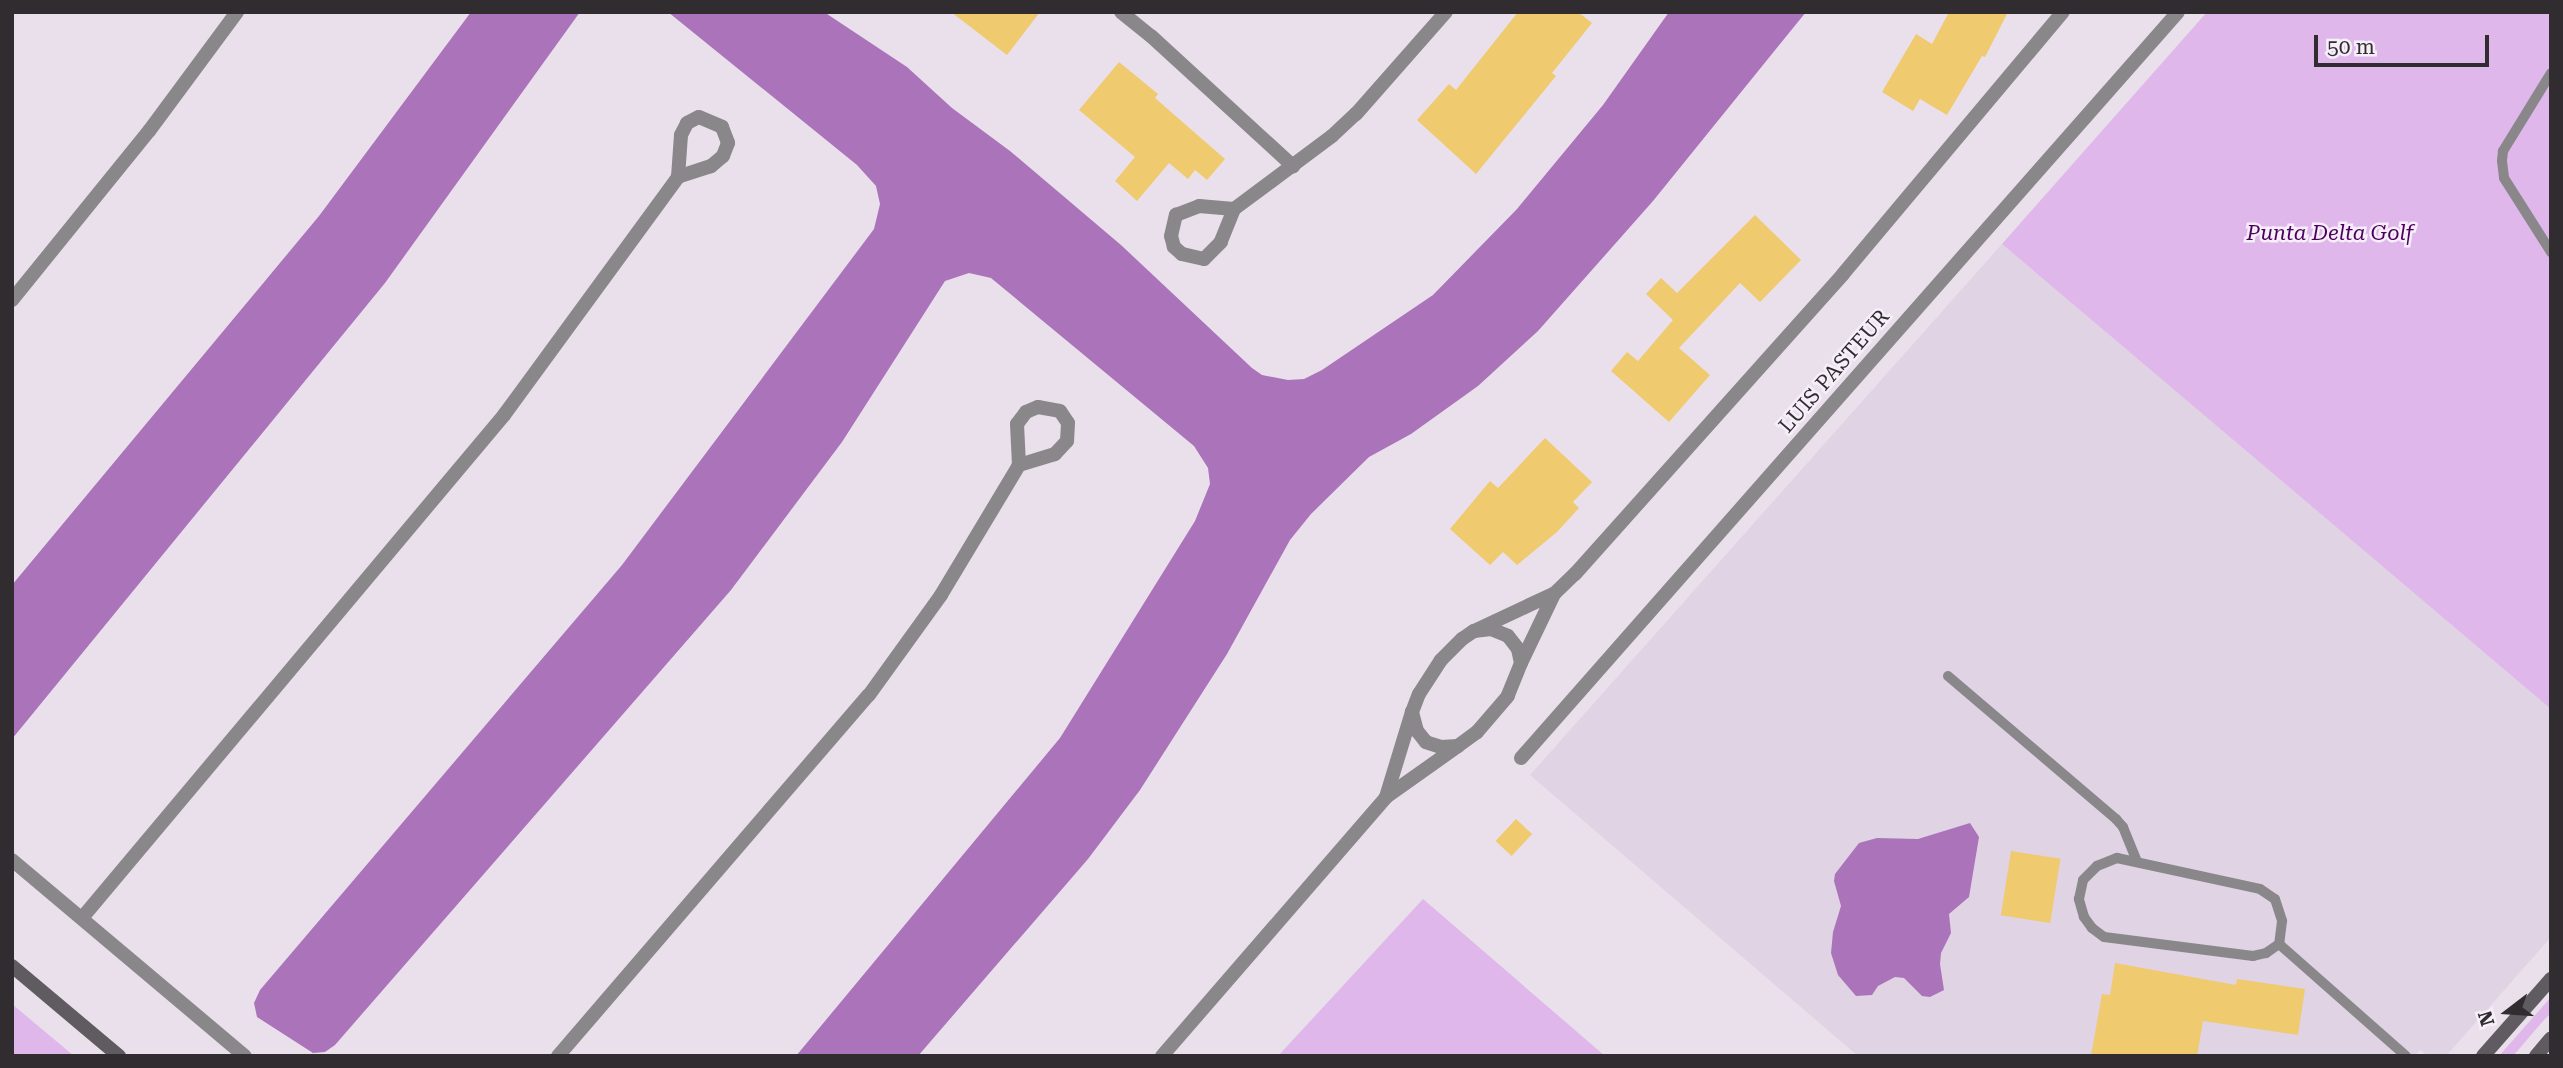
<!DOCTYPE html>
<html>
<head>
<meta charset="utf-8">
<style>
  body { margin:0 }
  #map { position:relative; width:2563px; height:1068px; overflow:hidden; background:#e9e0eb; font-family:"Roboto Serif",serif }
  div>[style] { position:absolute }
  .built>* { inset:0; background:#e0d3e3 }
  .green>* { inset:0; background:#dfb7ea }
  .water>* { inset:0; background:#ab73ba }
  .building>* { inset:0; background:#efca6e; transform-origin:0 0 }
  .lane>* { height:10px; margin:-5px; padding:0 5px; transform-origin:5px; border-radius:5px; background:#8a878b }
  .street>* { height:14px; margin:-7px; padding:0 7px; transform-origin:7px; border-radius:7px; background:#8a878b }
  .secondary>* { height:14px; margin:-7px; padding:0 7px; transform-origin:7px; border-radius:7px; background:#605b61 }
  span { translate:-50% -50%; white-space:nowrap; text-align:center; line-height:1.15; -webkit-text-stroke:5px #f6eef8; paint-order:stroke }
  .park-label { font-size:21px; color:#4e005e; font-style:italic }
  .street-label { font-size:21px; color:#302c30 }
  .frame { position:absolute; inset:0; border:14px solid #302c30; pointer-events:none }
  .north { position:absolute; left:2472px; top:977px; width:70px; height:70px; -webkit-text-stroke:5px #f6eef8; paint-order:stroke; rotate:253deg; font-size:19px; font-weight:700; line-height:28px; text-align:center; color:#302c30 }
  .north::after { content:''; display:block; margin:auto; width:24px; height:32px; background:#302c30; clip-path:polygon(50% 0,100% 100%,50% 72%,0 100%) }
  .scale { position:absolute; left:2314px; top:35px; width:175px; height:32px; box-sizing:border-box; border:4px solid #302c30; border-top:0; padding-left:9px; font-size:21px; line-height:24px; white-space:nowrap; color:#302c30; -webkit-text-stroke:5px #f6eef8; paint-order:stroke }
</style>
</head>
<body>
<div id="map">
  <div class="built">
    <i style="clip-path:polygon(2002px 244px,2551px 709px,2551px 937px,2446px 1056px,2428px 1056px,2420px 1050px,2414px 1056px,1858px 1056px,1530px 775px)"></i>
  </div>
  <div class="green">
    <i style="clip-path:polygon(2207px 12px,2551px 12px,2551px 709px,2002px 244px)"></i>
    <i style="clip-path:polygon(1423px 899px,1605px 1056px,1278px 1056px)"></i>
    <i style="clip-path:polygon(2551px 997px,2551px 1013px,2544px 1020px,2513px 1056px,2499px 1056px)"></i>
    <i style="clip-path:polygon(12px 1004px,74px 1056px,12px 1056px)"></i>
  </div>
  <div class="water">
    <i style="clip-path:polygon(471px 12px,580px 12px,385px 283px,12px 739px,12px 585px,319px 216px)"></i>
    <i style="clip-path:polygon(668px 12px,824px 12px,907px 67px,952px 108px,1010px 151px,1121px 245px,1252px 368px,1262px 375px,1288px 380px,1304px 379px,1322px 370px,1433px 295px,1517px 209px,1603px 105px,1669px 12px,1806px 12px,1653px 201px,1538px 331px,1478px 386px,1411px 434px,1369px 457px,1311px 514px,1290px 540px,1227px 654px,1140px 790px,1088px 859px,918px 1056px,796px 1056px,1060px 738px,1195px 521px,1210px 484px,1208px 468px,1194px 446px,991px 278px,969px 273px,945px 281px,842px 442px,731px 590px,335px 1045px,325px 1052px,313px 1053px,257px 1017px,254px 1003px,260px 990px,622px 565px,874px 229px,880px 204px,876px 186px,857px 165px)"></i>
    <i style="clip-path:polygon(1970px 823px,1979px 837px,1969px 897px,1949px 914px,1951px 933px,1941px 953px,1940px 964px,1944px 990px,1930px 997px,1922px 996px,1904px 978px,1895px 977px,1878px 986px,1872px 995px,1856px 996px,1838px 975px,1831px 953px,1833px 932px,1841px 906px,1834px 881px,1835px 874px,1859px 843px,1877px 838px,1918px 839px)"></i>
  </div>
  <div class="building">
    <i style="clip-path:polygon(951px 12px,1040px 12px,1007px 55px)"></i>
    <i style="clip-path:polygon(1518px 12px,1578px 12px,1592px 23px,1552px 73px,1556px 76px,1476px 174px,1417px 120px,1449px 84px,1456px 90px)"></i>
    <i style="clip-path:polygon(1949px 12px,2008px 12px,1985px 57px,1982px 56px,1947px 115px,1920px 99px,1913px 111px,1882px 92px,1916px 34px,1932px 44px)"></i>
    <i style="clip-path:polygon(1119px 62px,1158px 94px,1155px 98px,1225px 159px,1207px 180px,1195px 170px,1188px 179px,1169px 163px,1137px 201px,1115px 181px,1135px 157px,1079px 110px)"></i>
    <i style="clip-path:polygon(1755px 215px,1801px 260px,1760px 302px,1740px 283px,1679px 348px,1710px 375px,1669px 422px,1611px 371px,1627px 352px,1638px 361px,1673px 320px,1646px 294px,1661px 278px,1677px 293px)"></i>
    <i style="clip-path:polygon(1545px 438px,1592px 482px,1573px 502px,1579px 508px,1557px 532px,1517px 565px,1503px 552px,1490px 565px,1450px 529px,1490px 481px,1498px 488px)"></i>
    <i style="left:1516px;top:819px;width:22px;height:30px;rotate:43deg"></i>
    <i style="left:2011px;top:851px;width:50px;height:65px;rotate:9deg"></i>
    <i style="clip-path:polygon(2115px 963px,2236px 985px,2237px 979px,2305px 989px,2298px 1035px,2203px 1021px,2197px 1056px,2091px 1056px,2102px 994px,2110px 995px)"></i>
  </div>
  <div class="lane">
    <i style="left:2551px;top:73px;width:92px;rotate:121.6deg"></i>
    <i style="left:2503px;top:151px;width:10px;rotate:96deg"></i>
    <i style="left:2502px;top:161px;width:17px;rotate:83deg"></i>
    <i style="left:2504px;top:178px;width:88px;rotate:57.6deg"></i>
    <i style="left:1948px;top:676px;width:221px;rotate:40.4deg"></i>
    <i style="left:2116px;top:819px;width:11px;rotate:49deg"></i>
    <i style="left:2123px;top:827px;width:38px;rotate:68deg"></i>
    <i style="left:2117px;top:858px;width:146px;rotate:12.2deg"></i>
    <i style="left:2260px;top:889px;width:18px;rotate:34deg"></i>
    <i style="left:2275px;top:899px;width:23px;rotate:72deg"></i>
    <i style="left:2282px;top:921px;width:23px;rotate:97deg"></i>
    <i style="left:2279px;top:944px;width:16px;rotate:145deg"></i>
    <i style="left:2266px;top:953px;width:13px;rotate:167deg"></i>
    <i style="left:2253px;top:956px;width:150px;rotate:-172.7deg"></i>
    <i style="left:2104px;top:937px;width:15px;rotate:-143deg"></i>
    <i style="left:2092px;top:928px;width:14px;rotate:-126deg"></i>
    <i style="left:2084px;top:917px;width:19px;rotate:-106deg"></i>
    <i style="left:2079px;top:899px;width:19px;rotate:-78deg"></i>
    <i style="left:2083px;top:880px;width:20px;rotate:-45deg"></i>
    <i style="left:2097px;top:866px;width:22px;rotate:-22deg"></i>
    <i style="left:2279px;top:944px;width:169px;rotate:41.4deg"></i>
  </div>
  <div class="street">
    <i style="left:1121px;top:12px;width:38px;rotate:39deg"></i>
    <i style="left:1151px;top:36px;width:193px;rotate:42.5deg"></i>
    <i style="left:699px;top:117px;width:25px;rotate:23deg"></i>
    <i style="left:722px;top:127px;width:17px;rotate:69deg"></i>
    <i style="left:728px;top:143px;width:14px;rotate:111deg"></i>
    <i style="left:723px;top:156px;width:16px;rotate:140deg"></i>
    <i style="left:711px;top:166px;width:35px;rotate:162deg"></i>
    <i style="left:678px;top:177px;width:42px;rotate:-85.9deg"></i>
    <i style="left:681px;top:135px;width:13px;rotate:-63deg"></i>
    <i style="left:687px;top:123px;width:13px;rotate:-27deg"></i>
    <i style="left:1199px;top:206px;width:35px;rotate:5deg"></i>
    <i style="left:1234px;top:209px;width:35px;rotate:112deg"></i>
    <i style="left:1221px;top:242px;width:24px;rotate:135deg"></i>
    <i style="left:1204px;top:259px;width:23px;rotate:-167deg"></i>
    <i style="left:1182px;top:254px;width:11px;rotate:-139deg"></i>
    <i style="left:1174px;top:247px;width:11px;rotate:-105deg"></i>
    <i style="left:1171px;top:236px;width:22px;rotate:-77deg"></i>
    <i style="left:1176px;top:215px;width:25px;rotate:-21deg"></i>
    <i style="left:1234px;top:209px;width:122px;rotate:-36.7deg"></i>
    <i style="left:1332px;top:136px;width:33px;rotate:-43deg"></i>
    <i style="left:1356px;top:114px;width:136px;rotate:-48.6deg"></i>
    <i style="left:12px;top:300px;width:218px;rotate:-51deg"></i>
    <i style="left:149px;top:131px;width:148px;rotate:-53.5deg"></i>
    <i style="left:1038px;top:407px;width:22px;rotate:10deg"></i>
    <i style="left:1060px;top:411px;width:14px;rotate:56deg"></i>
    <i style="left:1068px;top:423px;width:18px;rotate:93deg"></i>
    <i style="left:1067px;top:441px;width:18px;rotate:133deg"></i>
    <i style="left:1055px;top:454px;width:38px;rotate:163deg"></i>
    <i style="left:1019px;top:465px;width:41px;rotate:-92.8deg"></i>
    <i style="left:1017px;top:424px;width:15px;rotate:-53deg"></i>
    <i style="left:1026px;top:412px;width:13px;rotate:-23deg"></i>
    <i style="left:1491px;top:629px;width:18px;rotate:22deg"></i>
    <i style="left:1508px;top:636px;width:16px;rotate:52deg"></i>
    <i style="left:1518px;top:649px;width:14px;rotate:78deg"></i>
    <i style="left:1521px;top:663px;width:35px;rotate:112deg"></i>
    <i style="left:1508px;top:696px;width:48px;rotate:130.7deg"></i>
    <i style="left:1477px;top:732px;width:24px;rotate:144deg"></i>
    <i style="left:1458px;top:746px;width:17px;rotate:177deg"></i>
    <i style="left:1441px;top:747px;width:16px;rotate:-162deg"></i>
    <i style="left:1426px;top:742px;width:14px;rotate:-129deg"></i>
    <i style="left:1417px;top:731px;width:20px;rotate:-105deg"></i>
    <i style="left:1412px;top:712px;width:19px;rotate:-69deg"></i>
    <i style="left:1419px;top:694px;width:40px;rotate:-57.1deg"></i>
    <i style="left:1441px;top:660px;width:30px;rotate:-45deg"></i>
    <i style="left:1462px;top:639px;width:14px;rotate:-34deg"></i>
    <i style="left:1474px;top:631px;width:17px;rotate:-7deg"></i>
    <i style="left:1474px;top:631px;width:89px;rotate:-25.1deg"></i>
    <i style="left:1555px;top:593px;width:28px;rotate:-44deg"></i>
    <i style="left:1575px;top:574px;width:402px;rotate:-48.2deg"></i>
    <i style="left:1843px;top:274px;width:342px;rotate:-50deg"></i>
    <i style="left:1521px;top:663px;width:76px;rotate:-64.4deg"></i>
    <i style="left:1521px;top:758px;width:994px;rotate:-48.63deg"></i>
    <i style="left:1386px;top:797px;width:89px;rotate:-73deg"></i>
    <i style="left:12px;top:860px;width:304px;rotate:40.1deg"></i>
    <i style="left:82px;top:918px;width:657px;rotate:-50deg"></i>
    <i style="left:504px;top:415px;width:295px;rotate:-53.8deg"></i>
    <i style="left:558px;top:1056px;width:476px;rotate:-49.3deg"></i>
    <i style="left:869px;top:695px;width:123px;rotate:-54.2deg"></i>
    <i style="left:941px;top:595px;width:152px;rotate:-59deg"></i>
    <i style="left:1162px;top:1056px;width:342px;rotate:-49.1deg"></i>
    <i style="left:1386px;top:797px;width:88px;rotate:-35.3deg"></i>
  </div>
  <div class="secondary">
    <i style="left:12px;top:966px;width:140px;rotate:40.1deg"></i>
    <i style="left:2483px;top:1056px;width:103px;rotate:-48.6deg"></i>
    <i style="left:2536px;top:1056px;width:23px;rotate:-50deg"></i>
  </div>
  <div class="park-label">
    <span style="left:2330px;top:233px">Punta Delta Golf</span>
  </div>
  <div class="street-label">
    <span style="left:1834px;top:371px;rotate:-49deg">LUIS PASTEUR</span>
  </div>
  <div class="frame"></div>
  <div class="north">N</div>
  <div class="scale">50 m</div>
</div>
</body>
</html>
